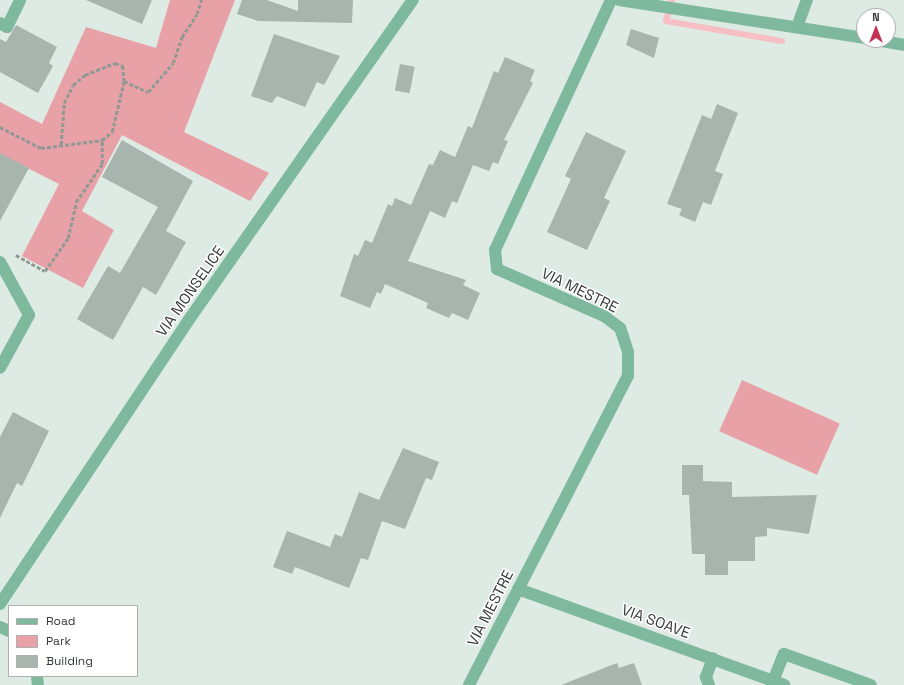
<!DOCTYPE html>
<html>
<head>
<meta charset="utf-8">
<style>
  body { margin:0 }
  #map { position:relative; width:904px; height:685px; overflow:hidden; background:#deeae4; font-family:"Space Grotesk",sans-serif }
  div>[style] { position:absolute }
  .green>* { inset:0; background:#e8a1a6; transform-origin:0 0 }
  .stream>* { height:6px; margin:-3px; padding:0 3px; transform-origin:3px; border-radius:3px; background:#f6bfc3 }
  .building>* { inset:0; background:#a8b4ae; transform-origin:0 0 }
  .path>* { height:2.5px; margin-top:-1.25px; transform-origin:0; background:repeating-linear-gradient(90deg,#919995 0 4px,transparent 0 6px) }
  .minor>* { height:12px; margin:-6px; padding:0 6px; transform-origin:6px; border-radius:6px; background:#7eb99d }
  span { translate:-50% -50%; white-space:nowrap; text-align:center; line-height:1.15; -webkit-text-stroke:3px #fff; paint-order:stroke }
  .street-label { font-size:15px; color:#363a38 }
  .legend { position:absolute; left:8px; top:605px; width:130px; height:72px; box-sizing:border-box; background:#fff; border:1px solid #afb0af; margin:0; padding:5px 7px; list-style:none; font-size:12px; color:#363a38 }
  .legend li { display:flex; align-items:center; gap:8px; height:20px }
  .legend b { width:20px; border:1px solid #afb0af }
  .north { position:absolute; left:856px; top:8px; width:40px; height:40px; box-sizing:border-box; background:#fff; border:1px solid #afb0af; border-radius:50%; rotate:0deg; font-size:11px; font-weight:700; line-height:16px; text-align:center; color:#363a38 }
  .north::after { content:''; display:block; margin:auto; width:14px; height:18px; background:#c33350; clip-path:polygon(50% 0,100% 100%,50% 72%,0 100%) }
</style>
</head>
<body>
<div id="map">
  <div class="green">
    <i style="clip-path:polygon(170px 0,235px 0,184px 132px,269px 173px,250px 201px,122px 135px,82px 211px,114px 230px,83px 288px,22px 256px,59px 184px,0 154px,0 102px,42px 124px,86px 27px,156px 48px)"></i>
    <i style="left:742px;top:380px;width:107px;height:56px;rotate:24deg"></i>
  </div>
  <div class="stream">
    <i style="left:672px;top:0;width:22px;rotate:106deg"></i>
    <i style="left:666px;top:21px;width:118px;rotate:9.8deg"></i>
  </div>
  <div class="building">
    <i style="clip-path:polygon(86px 0,152px 0,142px 24px)"></i>
    <i style="clip-path:polygon(242px 0,267px 0,298px 11px,298px 0,353px 0,352px 23px,258px 21px,237px 14px)"></i>
    <i style="clip-path:polygon(16px 25px,57px 47px,49px 63px,53px 66px,38px 93px,0 72px,0 39px,6px 42px)"></i>
    <i style="clip-path:polygon(631px 29px,659px 38px,654px 58px,626px 45px)"></i>
    <i style="clip-path:polygon(274px 34px,340px 56px,324px 85px,317px 82px,305px 107px,277px 96px,272px 103px,251px 96px)"></i>
    <i style="clip-path:polygon(505px 57px,535px 70px,530px 81px,533px 83px,504px 140px,508px 141px,498px 164px,493px 162px,489px 171px,473px 165px,457px 203px,452px 201px,445px 218px,430px 211px,408px 261px,466px 280px,463px 285px,480px 293px,468px 320px,452px 313px,449px 318px,426px 308px,428px 303px,385px 284px,381px 294px,377px 292px,370px 308px,340px 296px,354px 254px,358px 256px,365px 240px,372px 243px,388px 204px,392px 206px,395px 198px,411px 205px,429px 164px,433px 165px,440px 150px,455px 157px,468px 126px,472px 128px,494px 71px,498px 73px)"></i>
    <i style="left:400px;top:64px;width:15px;height:27px;rotate:11deg"></i>
    <i style="clip-path:polygon(717px 104px,738px 113px,715px 171px,723px 174px,711px 205px,703px 202px,695px 222px,679px 215px,682px 209px,667px 204px,702px 115px,711px 119px)"></i>
    <i style="clip-path:polygon(586px 132px,626px 151px,604px 198px,610px 201px,587px 250px,547px 232px,571px 179px,565px 176px)"></i>
    <i style="clip-path:polygon(122px 140px,193px 181px,166px 231px,186px 242px,156px 295px,143px 287px,113px 340px,77px 319px,108px 266px,120px 273px,158px 207px,102px 177px)"></i>
    <i style="clip-path:polygon(0 153px,29px 168px,0 221px)"></i>
    <i style="clip-path:polygon(13px 412px,49px 431px,22px 486px,17px 483px,0 518px,0 437px)"></i>
    <i style="clip-path:polygon(403px 448px,439px 462px,432px 480px,426px 478px,405px 529px,382px 521px,368px 560px,361px 558px,349px 588px,295px 567px,292px 574px,273px 567px,287px 531px,330px 547px,335px 534px,342px 537px,359px 492px,379px 500px)"></i>
    <i style="clip-path:polygon(682px 465px,703px 465px,703px 481px,732px 482px,732px 497px,817px 495px,809px 534px,767px 528px,767px 536px,755px 537px,755px 561px,728px 561px,728px 575px,705px 575px,705px 554px,692px 554px,689px 495px,682px 495px)"></i>
    <i style="clip-path:polygon(617px 663px,619px 668px,634px 663px,642px 685px,561px 685px)"></i>
  </div>
  <div class="path">
    <i style="left:0;top:127px;width:46px;rotate:27.1deg"></i>
    <i style="left:41px;top:148px;width:62px;rotate:-7.5deg"></i>
    <i style="left:61px;top:145px;width:42px;rotate:-85.9deg"></i>
    <i style="left:64px;top:103px;width:20px;rotate:-63deg"></i>
    <i style="left:73px;top:85px;width:16px;rotate:-40deg"></i>
    <i style="left:85px;top:75px;width:32px;rotate:-22deg"></i>
    <i style="left:115px;top:63px;width:9px;rotate:21deg"></i>
    <i style="left:123px;top:66px;width:15px;rotate:86deg"></i>
    <i style="left:16px;top:255px;width:33px;rotate:29deg"></i>
    <i style="left:45px;top:271px;width:40px;rotate:-55.1deg"></i>
    <i style="left:68px;top:238px;width:37px;rotate:-77deg"></i>
    <i style="left:76px;top:202px;width:46px;rotate:-55.6deg"></i>
    <i style="left:102px;top:164px;width:24px;rotate:-90deg"></i>
    <i style="left:102px;top:140px;width:13px;rotate:-39deg"></i>
    <i style="left:112px;top:132px;width:52px;rotate:-76.8deg"></i>
    <i style="left:124px;top:81px;width:26px;rotate:25deg"></i>
    <i style="left:148px;top:92px;width:38px;rotate:-49deg"></i>
    <i style="left:173px;top:63px;width:28px;rotate:-71deg"></i>
    <i style="left:182px;top:37px;width:27px;rotate:-57deg"></i>
    <i style="left:197px;top:14px;width:15px;rotate:-74deg"></i>
  </div>
  <div class="minor">
    <i style="left:619px;top:0;width:248px;rotate:8.8deg"></i>
    <i style="left:0;top:23px;width:8px;rotate:30deg"></i>
    <i style="left:7px;top:27px;width:30px;rotate:-64deg"></i>
    <i style="left:797px;top:27px;width:29px;rotate:-70deg"></i>
    <i style="left:876px;top:40px;width:28px;rotate:10deg"></i>
    <i style="left:0;top:262px;width:60px;rotate:61.3deg"></i>
    <i style="left:29px;top:315px;width:60px;rotate:118.7deg"></i>
    <i style="left:518px;top:589px;width:283px;rotate:19.8deg"></i>
    <i style="left:0;top:604px;width:340px;rotate:-56.4deg"></i>
    <i style="left:188px;top:321px;width:392px;rotate:-55deg"></i>
    <i style="left:0;top:627px;width:10px;rotate:24deg"></i>
    <i style="left:37px;top:676px;width:9px;rotate:84deg"></i>
    <i style="left:773px;top:681px;width:29px;rotate:-68deg"></i>
    <i style="left:784px;top:654px;width:92px;rotate:19.6deg"></i>
    <i style="left:469px;top:685px;width:348px;rotate:-62.8deg"></i>
    <i style="left:628px;top:376px;width:24px;rotate:-90deg"></i>
    <i style="left:628px;top:352px;width:25px;rotate:-108deg"></i>
    <i style="left:620px;top:328px;width:20px;rotate:-143deg"></i>
    <i style="left:604px;top:316px;width:117px;rotate:-156.3deg"></i>
    <i style="left:497px;top:269px;width:19px;rotate:-96deg"></i>
    <i style="left:495px;top:250px;width:276px;rotate:-65.1deg"></i>
    <i style="left:709px;top:685px;width:9px;rotate:-111deg"></i>
    <i style="left:706px;top:677px;width:20px;rotate:-70deg"></i>
  </div>
  <div class="street-label">
    <span style="left:580px;top:290px;rotate:26deg">VIA MESTRE</span>
    <span style="left:190px;top:291px;rotate:-55deg">VIA MONSELICE</span>
    <span style="left:490px;top:608px;rotate:-63deg">VIA MESTRE</span>
    <span style="left:656px;top:621px;rotate:20deg">VIA SOAVE</span>
  </div>
  <ul class="legend">
  <li><b style="height:5px;background:#7eb99d"></b>Road</li>
  <li><b style="height:11px;background:#e8a1a6"></b>Park</li>
  <li><b style="height:11px;background:#a8b4ae"></b>Building</li>
  </ul>
  <div class="north">N</div>
</div>
</body>
</html>
